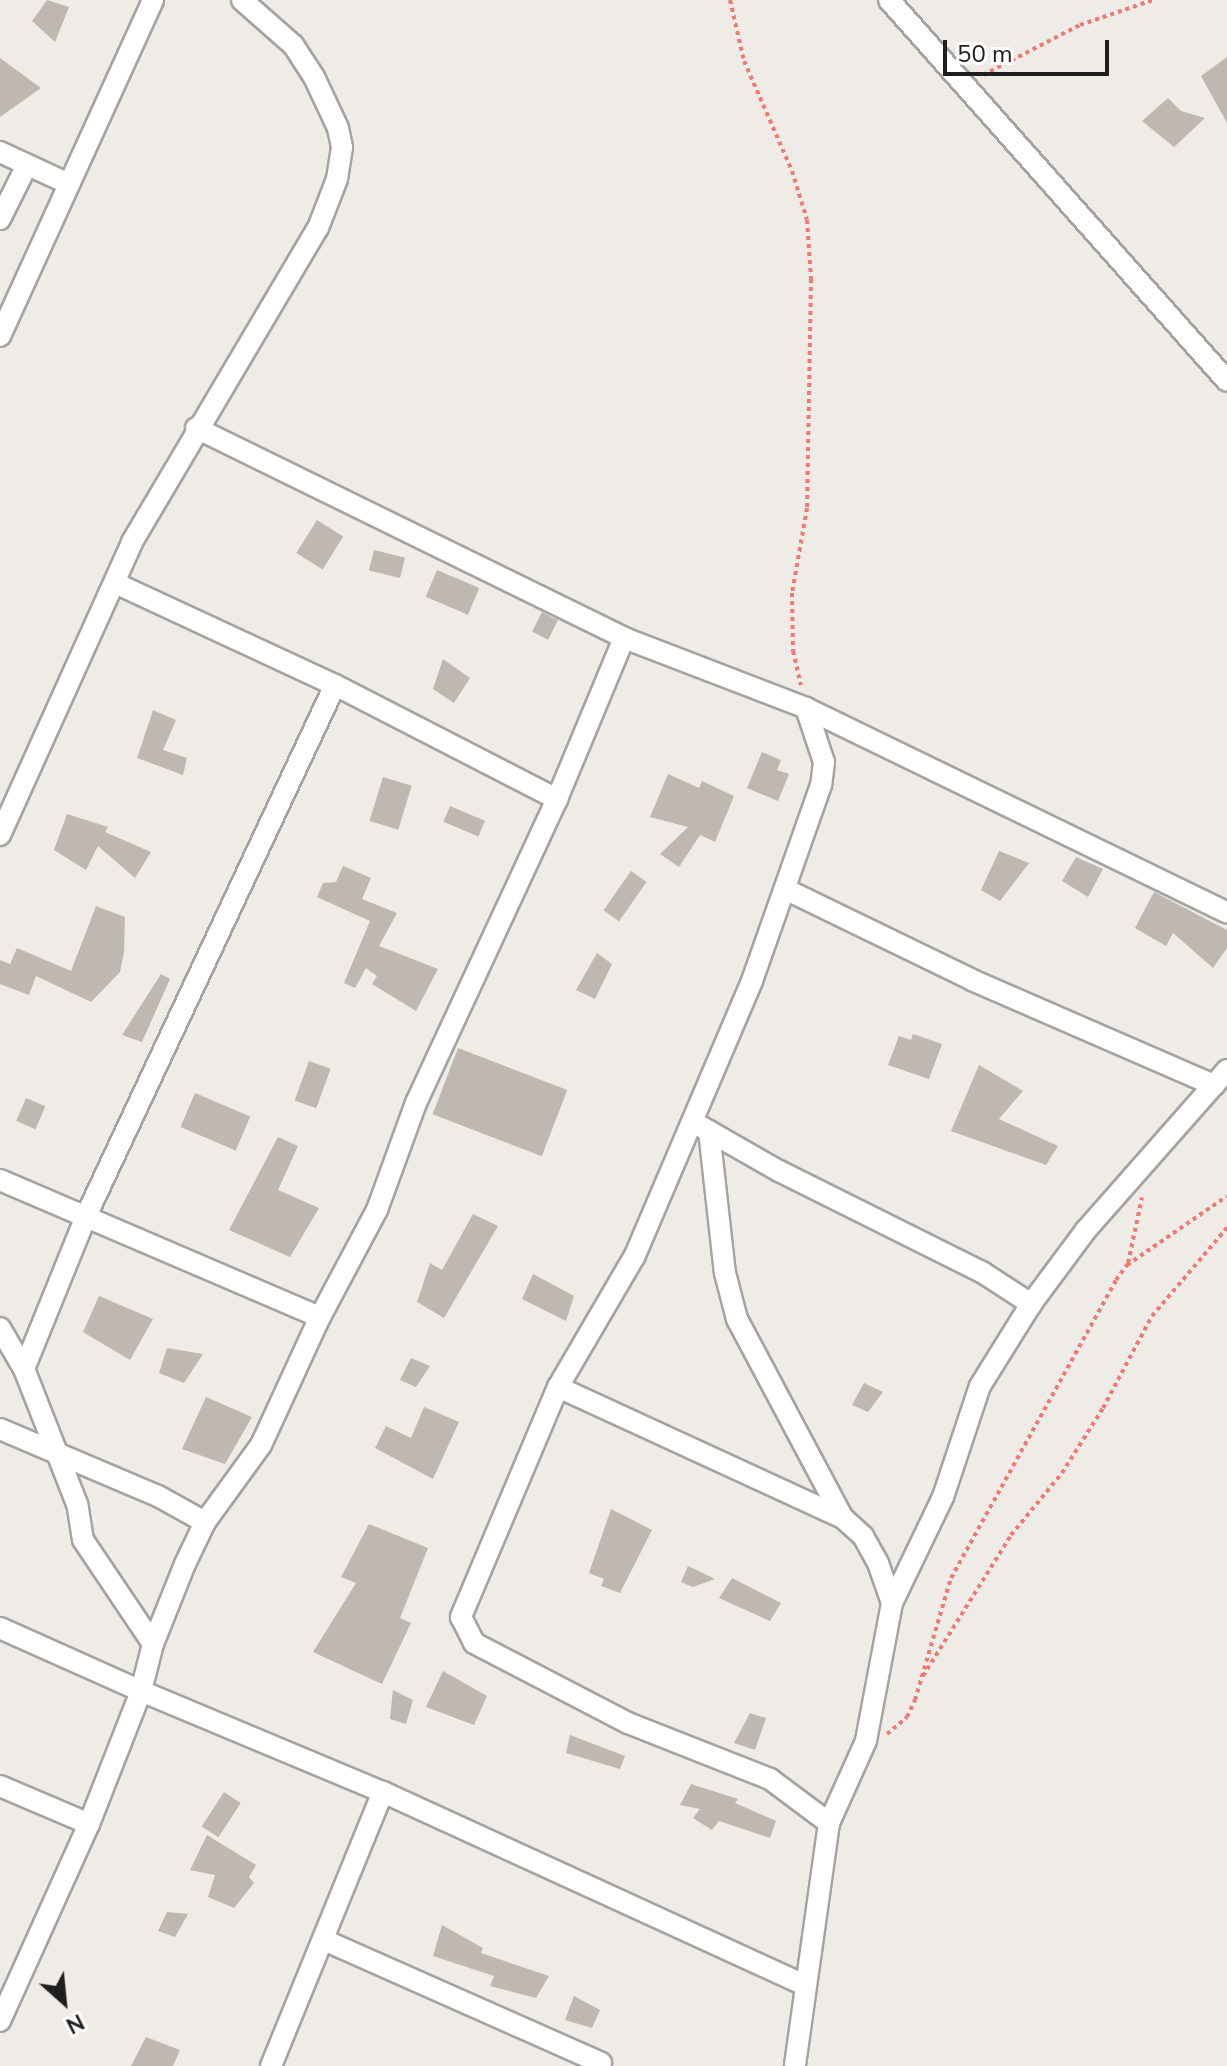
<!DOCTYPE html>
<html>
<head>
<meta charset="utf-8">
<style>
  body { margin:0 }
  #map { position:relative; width:1227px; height:2066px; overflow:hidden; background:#efebe6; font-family:"Nunito Sans",sans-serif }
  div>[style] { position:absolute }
  .building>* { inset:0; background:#bfb7b2; transform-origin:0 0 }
  .path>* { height:4px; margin-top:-2px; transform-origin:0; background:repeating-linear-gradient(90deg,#f27874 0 4px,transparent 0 8px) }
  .roads { filter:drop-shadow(2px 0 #a3a3a3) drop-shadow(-2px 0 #a3a3a3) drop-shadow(0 2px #a3a3a3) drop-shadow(0 -2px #a3a3a3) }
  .minor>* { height:20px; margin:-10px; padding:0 10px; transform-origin:10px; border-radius:10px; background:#fff }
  span { translate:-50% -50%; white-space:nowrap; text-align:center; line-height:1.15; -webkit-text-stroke:8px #fff; paint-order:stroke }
  .north { position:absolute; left:24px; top:1962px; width:80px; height:80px; -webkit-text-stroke:6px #fff; paint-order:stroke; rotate:153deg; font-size:22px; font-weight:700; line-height:32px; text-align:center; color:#1f1f1f }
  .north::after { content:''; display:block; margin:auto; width:28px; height:36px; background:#1f1f1f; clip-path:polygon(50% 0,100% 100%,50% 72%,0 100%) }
  .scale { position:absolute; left:943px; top:40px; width:166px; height:36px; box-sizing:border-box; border:4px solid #1f1f1f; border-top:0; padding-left:10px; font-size:24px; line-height:28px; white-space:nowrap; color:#1f1f1f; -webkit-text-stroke:6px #fff; paint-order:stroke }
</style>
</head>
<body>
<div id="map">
  <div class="building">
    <i style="clip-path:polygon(47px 0,69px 7px,55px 42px,32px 21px)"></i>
    <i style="clip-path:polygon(1227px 57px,1227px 123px,1201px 76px)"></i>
    <i style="clip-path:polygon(0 58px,41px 88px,0 117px)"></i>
    <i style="clip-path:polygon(1168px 98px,1181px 111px,1205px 118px,1174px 147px,1142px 121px)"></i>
    <i style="left:317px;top:520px;width:31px;height:39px;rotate:32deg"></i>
    <i style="left:374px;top:550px;width:32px;height:21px;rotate:14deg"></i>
    <i style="left:437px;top:570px;width:46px;height:29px;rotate:23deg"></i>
    <i style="left:542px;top:612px;width:18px;height:22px;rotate:27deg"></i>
    <i style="clip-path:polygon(443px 659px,470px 678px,454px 703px,433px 689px)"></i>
    <i style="clip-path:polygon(153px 710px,176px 720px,163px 750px,187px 758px,183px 775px,137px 758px)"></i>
    <i style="clip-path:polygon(762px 752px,781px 760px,777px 770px,789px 774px,778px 801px,747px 788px)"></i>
    <i style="clip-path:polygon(668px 774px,699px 788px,702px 781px,734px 796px,715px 842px,700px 835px,679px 867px,660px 854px,688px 827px,650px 817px)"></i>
    <i style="left:383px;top:777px;width:30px;height:46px;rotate:17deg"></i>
    <i style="left:450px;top:806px;width:38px;height:17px;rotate:23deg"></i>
    <i style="clip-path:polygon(67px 814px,108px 827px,105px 832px,151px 852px,135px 878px,98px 846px,86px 870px,54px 850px)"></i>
    <i style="clip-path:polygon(999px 851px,1029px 863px,1000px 901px,981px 890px)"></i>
    <i style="clip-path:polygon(1076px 857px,1103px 869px,1088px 897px,1062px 881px)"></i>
    <i style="clip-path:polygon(343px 866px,371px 878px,362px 899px,397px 913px,379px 946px,438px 969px,416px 1011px,372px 984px,377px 976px,366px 968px,355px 988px,344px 983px,370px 921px,317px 897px,323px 883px,336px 882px)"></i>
    <i style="left:631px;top:871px;width:19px;height:48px;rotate:35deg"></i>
    <i style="clip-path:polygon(1154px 892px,1227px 930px,1227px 948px,1213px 968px,1173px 933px,1166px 946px,1135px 928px)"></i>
    <i style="clip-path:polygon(96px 906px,125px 917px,124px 952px,120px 972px,91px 1002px,36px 976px,29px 995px,0 984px,0 960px,10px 964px,17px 948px,71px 971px)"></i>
    <i style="clip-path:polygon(597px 953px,612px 964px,595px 999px,576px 990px)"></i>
    <i style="clip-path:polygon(161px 974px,170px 979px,142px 1042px,122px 1035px)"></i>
    <i style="clip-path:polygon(913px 1034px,942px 1044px,929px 1079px,888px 1065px,899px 1036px,911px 1040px)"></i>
    <i style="left:458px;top:1048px;width:117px;height:71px;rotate:21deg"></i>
    <i style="left:309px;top:1061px;width:23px;height:42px;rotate:20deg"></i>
    <i style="clip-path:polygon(979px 1065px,1023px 1091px,999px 1119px,1058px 1146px,1046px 1165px,951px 1131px)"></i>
    <i style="left:195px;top:1093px;width:60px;height:37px;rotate:23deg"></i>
    <i style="left:26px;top:1098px;width:21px;height:25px;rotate:23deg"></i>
    <i style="clip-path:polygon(278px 1137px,298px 1146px,278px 1190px,319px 1208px,290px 1257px,229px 1230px)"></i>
    <i style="clip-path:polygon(473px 1214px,498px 1226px,444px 1318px,417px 1302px,430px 1263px,442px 1270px)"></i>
    <i style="clip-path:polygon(533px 1274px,574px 1296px,566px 1321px,522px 1299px)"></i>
    <i style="clip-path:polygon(99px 1296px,153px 1319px,130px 1360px,83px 1332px)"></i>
    <i style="clip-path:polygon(167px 1348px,203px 1354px,184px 1383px,159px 1373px)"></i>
    <i style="clip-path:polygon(411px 1358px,430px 1366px,416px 1387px,400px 1380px)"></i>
    <i style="clip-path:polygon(864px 1383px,883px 1392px,868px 1412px,852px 1405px)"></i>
    <i style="clip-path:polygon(206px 1397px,252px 1417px,225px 1464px,182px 1449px)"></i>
    <i style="clip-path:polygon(424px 1407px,459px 1422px,433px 1479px,375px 1448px,386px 1426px,411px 1438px)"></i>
    <i style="clip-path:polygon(611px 1509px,652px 1530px,620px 1593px,601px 1586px,604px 1579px,589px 1573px)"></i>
    <i style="clip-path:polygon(369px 1524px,428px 1548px,400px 1618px,411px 1623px,382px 1684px,313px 1652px,356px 1583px,341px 1577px)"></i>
    <i style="clip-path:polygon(688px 1566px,715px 1579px,693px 1587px,681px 1582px)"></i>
    <i style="clip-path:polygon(732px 1578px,781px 1603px,770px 1621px,719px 1598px)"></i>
    <i style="clip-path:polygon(443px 1671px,487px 1696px,474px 1725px,426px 1707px)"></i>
    <i style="clip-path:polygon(393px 1690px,413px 1700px,406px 1724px,390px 1719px)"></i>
    <i style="clip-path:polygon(750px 1713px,766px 1718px,755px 1750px,734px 1743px)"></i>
    <i style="clip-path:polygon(570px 1735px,625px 1756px,620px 1769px,566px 1753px)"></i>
    <i style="clip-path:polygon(691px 1784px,738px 1799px,735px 1803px,776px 1821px,770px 1838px,719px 1821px,712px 1830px,693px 1818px,700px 1809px,680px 1805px)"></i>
    <i style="left:224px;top:1792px;width:20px;height:41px;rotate:33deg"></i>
    <i style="clip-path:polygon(207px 1835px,256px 1865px,249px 1877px,254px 1883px,234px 1908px,208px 1897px,215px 1875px,190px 1870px)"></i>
    <i style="clip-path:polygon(167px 1912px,188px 1914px,175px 1937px,158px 1931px)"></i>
    <i style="clip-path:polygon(442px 1925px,483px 1948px,481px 1953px,549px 1976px,536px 1998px,490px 1986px,494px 1976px,433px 1956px)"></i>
    <i style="clip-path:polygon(574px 1996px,600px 2010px,592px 2028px,565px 2020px)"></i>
    <i style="clip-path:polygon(146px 2037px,180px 2050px,173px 2066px,131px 2066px)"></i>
  </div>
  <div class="path">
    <i style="left:730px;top:0;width:63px;rotate:77.1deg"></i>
    <i style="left:744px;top:61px;width:120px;rotate:66.4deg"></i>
    <i style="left:792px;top:171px;width:51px;rotate:73deg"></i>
    <i style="left:807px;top:220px;width:59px;rotate:86.1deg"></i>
    <i style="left:811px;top:279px;width:229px;rotate:91deg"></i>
    <i style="left:807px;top:508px;width:86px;rotate:100deg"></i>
    <i style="left:792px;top:593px;width:58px;rotate:89deg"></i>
    <i style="left:793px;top:651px;width:35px;rotate:77deg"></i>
    <i style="left:983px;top:75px;width:109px;rotate:-27.3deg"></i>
    <i style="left:1080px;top:25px;width:77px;rotate:-18.9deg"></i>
    <i style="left:1128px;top:1263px;width:67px;rotate:-78deg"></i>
    <i style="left:923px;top:1676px;width:166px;rotate:-58deg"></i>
    <i style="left:1011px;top:1535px;width:80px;rotate:-50.6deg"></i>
    <i style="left:1062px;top:1473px;width:77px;rotate:-57.8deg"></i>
    <i style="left:1103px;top:1408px;width:104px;rotate:-62deg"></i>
    <i style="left:1152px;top:1316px;width:116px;rotate:-49.6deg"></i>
    <i style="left:887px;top:1734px;width:26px;rotate:-40deg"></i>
    <i style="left:907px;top:1717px;width:19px;rotate:-65deg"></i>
    <i style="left:915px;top:1700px;width:127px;rotate:-73.6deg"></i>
    <i style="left:951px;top:1578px;width:341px;rotate:-61deg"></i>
    <i style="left:1116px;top:1280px;width:19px;rotate:-54deg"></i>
    <i style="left:1127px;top:1265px;width:121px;rotate:-34.6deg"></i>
  </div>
  <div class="roads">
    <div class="minor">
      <i style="left:889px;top:0;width:509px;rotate:48.42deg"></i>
      <i style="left:0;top:152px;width:76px;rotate:24.9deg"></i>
      <i style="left:0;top:219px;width:60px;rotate:-63.4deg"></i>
      <i style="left:0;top:336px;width:369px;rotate:-65.5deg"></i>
      <i style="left:196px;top:428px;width:477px;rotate:26.1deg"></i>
      <i style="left:624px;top:638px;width:195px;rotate:21deg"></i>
      <i style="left:806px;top:708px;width:468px;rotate:25.9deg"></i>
      <i style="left:115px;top:583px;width:242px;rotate:24.9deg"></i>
      <i style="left:806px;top:708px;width:57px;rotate:71.6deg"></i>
      <i style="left:824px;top:762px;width:23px;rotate:97deg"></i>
      <i style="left:821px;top:785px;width:208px;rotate:109.4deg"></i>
      <i style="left:752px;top:981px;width:300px;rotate:113.1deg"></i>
      <i style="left:634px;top:1257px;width:151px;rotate:120.3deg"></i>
      <i style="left:558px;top:1387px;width:250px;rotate:112.9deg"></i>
      <i style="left:461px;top:1617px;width:29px;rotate:63deg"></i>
      <i style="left:474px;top:1643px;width:174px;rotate:27.5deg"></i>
      <i style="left:628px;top:1723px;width:153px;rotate:21.5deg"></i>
      <i style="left:770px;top:1779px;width:74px;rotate:36.7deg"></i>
      <i style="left:0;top:835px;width:321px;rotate:-65.7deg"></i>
      <i style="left:132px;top:542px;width:365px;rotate:-59.4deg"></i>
      <i style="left:318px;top:228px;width:53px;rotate:-68.8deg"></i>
      <i style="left:337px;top:179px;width:32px;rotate:-81deg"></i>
      <i style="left:342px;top:147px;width:19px;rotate:-102deg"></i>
      <i style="left:338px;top:128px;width:56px;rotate:-115.2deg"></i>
      <i style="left:314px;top:77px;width:38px;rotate:-123deg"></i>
      <i style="left:293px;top:45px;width:68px;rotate:-138.6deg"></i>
      <i style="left:785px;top:889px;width:208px;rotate:25.9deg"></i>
      <i style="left:972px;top:980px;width:264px;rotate:23.5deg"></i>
      <i style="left:1214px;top:1085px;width:20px;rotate:-49deg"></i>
      <i style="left:700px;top:1126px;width:91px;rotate:29.7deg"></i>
      <i style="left:779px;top:1171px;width:227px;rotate:26.5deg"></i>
      <i style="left:982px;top:1272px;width:59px;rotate:33.1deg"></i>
      <i style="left:709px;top:1131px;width:143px;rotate:83.6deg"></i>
      <i style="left:725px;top:1273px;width:48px;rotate:75.4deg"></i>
      <i style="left:737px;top:1319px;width:225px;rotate:62deg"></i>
      <i style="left:0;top:1180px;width:348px;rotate:23.2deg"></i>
      <i style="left:320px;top:1317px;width:121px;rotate:-62deg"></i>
      <i style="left:377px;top:1210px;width:114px;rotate:-70deg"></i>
      <i style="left:416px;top:1103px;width:335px;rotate:-65.1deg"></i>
      <i style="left:557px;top:799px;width:174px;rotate:-67.4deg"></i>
      <i style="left:0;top:1328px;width:48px;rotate:59.7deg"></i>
      <i style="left:558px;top:1387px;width:314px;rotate:24.7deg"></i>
      <i style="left:843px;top:1518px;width:27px;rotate:42deg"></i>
      <i style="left:863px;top:1536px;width:31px;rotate:61deg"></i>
      <i style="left:878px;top:1563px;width:42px;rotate:70.7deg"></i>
      <i style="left:892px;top:1603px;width:140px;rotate:100.7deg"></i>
      <i style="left:866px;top:1741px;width:90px;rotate:114.3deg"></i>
      <i style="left:829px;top:1823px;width:245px;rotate:98deg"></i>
      <i style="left:0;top:1429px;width:172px;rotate:23deg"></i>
      <i style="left:158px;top:1496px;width:54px;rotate:29deg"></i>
      <i style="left:892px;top:1603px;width:118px;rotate:-64.3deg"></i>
      <i style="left:943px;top:1497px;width:117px;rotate:-71.6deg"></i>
      <i style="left:980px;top:1386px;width:97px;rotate:-58.1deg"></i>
      <i style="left:1031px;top:1304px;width:92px;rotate:-53.4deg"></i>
      <i style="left:1086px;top:1230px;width:193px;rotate:-48.6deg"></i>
      <i style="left:0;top:1628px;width:154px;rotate:24.1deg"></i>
      <i style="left:141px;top:1691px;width:49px;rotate:-75.7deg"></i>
      <i style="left:153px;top:1644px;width:86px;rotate:-68.2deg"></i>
      <i style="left:185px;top:1564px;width:47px;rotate:-64.5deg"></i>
      <i style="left:205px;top:1522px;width:95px;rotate:-54deg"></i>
      <i style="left:261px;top:1445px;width:141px;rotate:-65.3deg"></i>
      <i style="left:153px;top:1644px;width:125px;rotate:-123.9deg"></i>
      <i style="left:83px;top:1540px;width:36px;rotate:-99deg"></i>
      <i style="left:77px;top:1504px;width:145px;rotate:-111.4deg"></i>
      <i style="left:24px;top:1369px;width:167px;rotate:-67.9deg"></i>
      <i style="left:87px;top:1214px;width:584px;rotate:-64.88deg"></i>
      <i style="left:335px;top:685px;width:250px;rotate:27.2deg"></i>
      <i style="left:0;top:1786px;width:97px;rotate:23.1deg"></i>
      <i style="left:326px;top:1941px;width:301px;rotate:23.9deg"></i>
      <i style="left:0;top:2021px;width:216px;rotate:-65.7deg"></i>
      <i style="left:89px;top:1824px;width:143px;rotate:-68.6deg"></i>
      <i style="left:141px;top:1691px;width:262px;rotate:22.7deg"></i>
      <i style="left:383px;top:1792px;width:462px;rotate:24.6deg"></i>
      <i style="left:271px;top:2066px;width:296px;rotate:-67.8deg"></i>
    </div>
  </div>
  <div class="north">N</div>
  <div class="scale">50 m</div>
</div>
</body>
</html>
